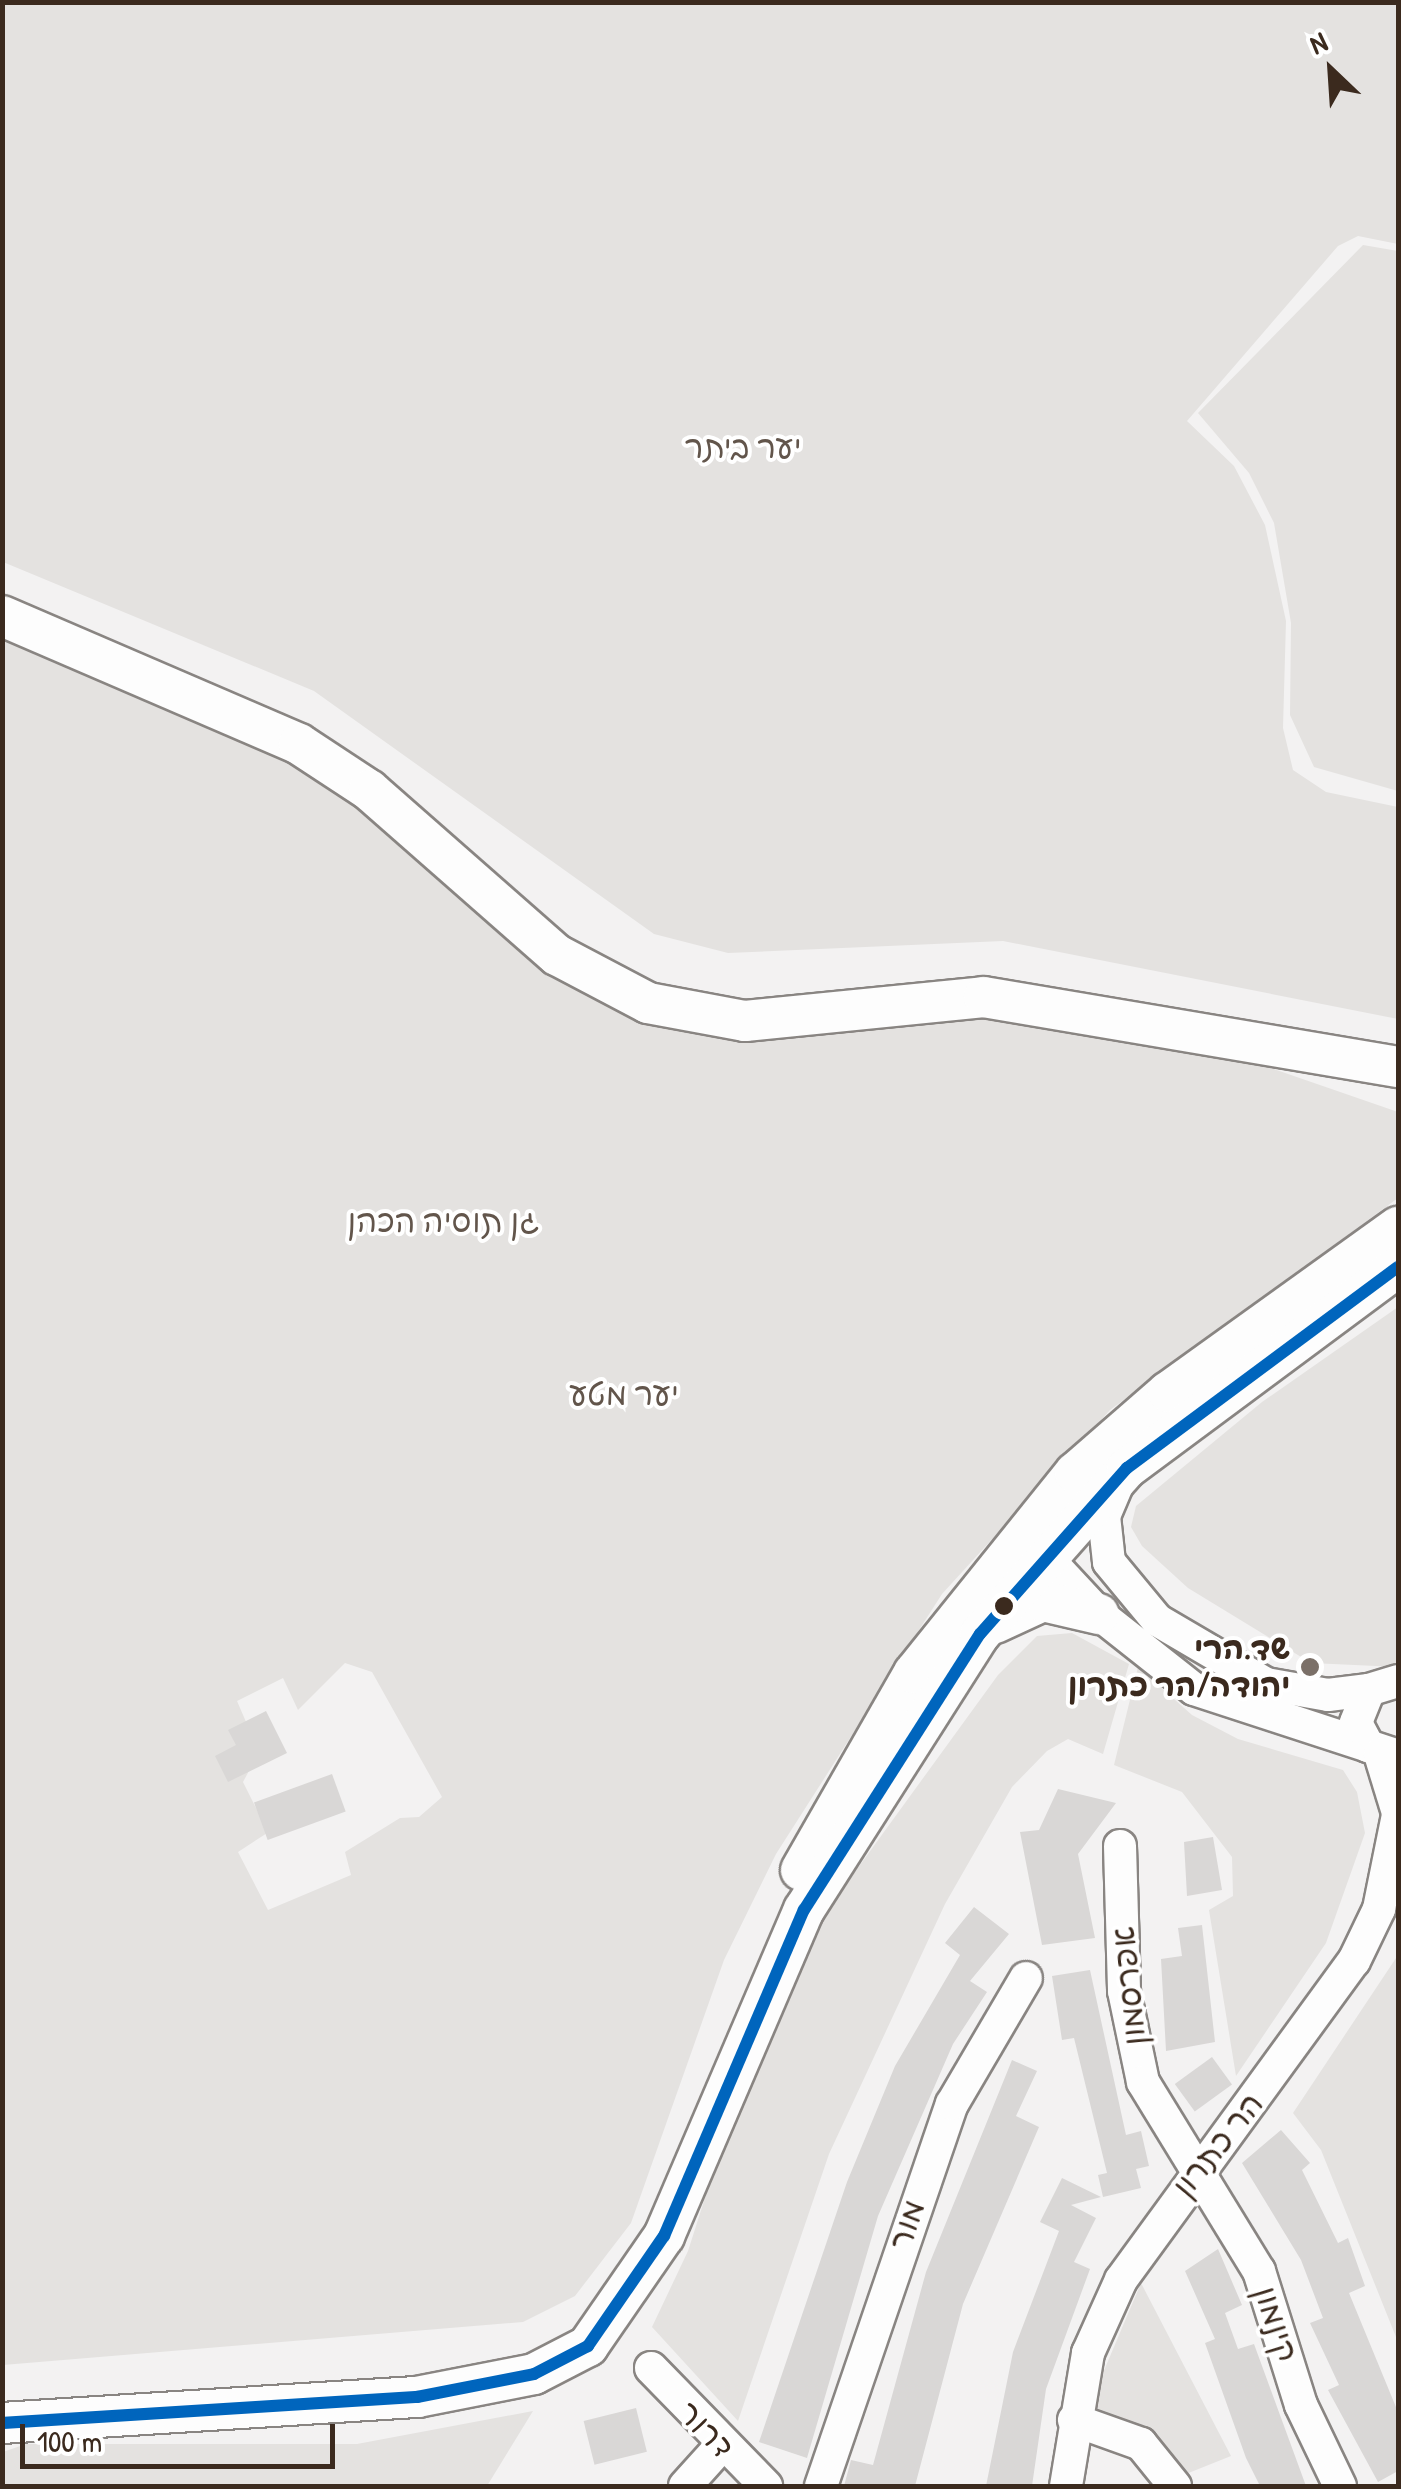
<!DOCTYPE html>
<html>
<head>
<meta charset="utf-8">
<style>
  body { margin:0 }
  #map { position:relative; width:1401px; height:2489px; overflow:hidden; background:#f3f2f2; font-family:"Patrick Hand","Playpen Sans Hebrew",sans-serif }
  div>[style] { position:absolute }
  .green>* { inset:0; background:#e4e2e0 }
  .building>* { inset:0; background:#d9d7d6; transform-origin:0 0 }
  .roads { filter:drop-shadow(2px 0 #898582) drop-shadow(-2px 0 #898582) drop-shadow(0 2px #898582) drop-shadow(0 -2px #898582) }
  .minor>* { height:32px; margin:-16px; padding:0 16px; transform-origin:16px; border-radius:16px; background:#fdfdfd }
  .major>* { height:40px; margin:-20px; padding:0 20px; transform-origin:20px; border-radius:20px; background:#fdfdfd }
  .bus-1>* { height:12px; margin:-6px; padding:0 6px; transform-origin:6px; border-radius:6px; background:#0065bd }
  .dots>* { width:28px; height:28px; translate:-50% -50%; box-sizing:border-box; border:5px solid #fff; border-radius:50% }
  span { translate:-50% -50%; white-space:nowrap; text-align:center; line-height:1.15; -webkit-text-stroke:8px #fff; paint-order:stroke }
  .park-label { font-size:32px; color:#62554b }
  .poi-label { font-size:32px; color:#3b2a1e; font-weight:700 }
  .right { translate:-100% -50%; text-align:right }
  .street-label { font-size:32px; color:#3b2a1e }
  .frame { position:absolute; inset:0; border:5px solid #3b2a1e; pointer-events:none }
  .north { position:absolute; left:1281px; top:20px; width:100px; height:100px; -webkit-text-stroke:8px #fff; paint-order:stroke; rotate:335deg; font-size:28px; font-weight:700; line-height:40px; text-align:center; color:#3b2a1e }
  .north::after { content:''; display:block; margin:auto; width:35px; height:45px; background:#3b2a1e; clip-path:polygon(50% 0,100% 100%,50% 72%,0 100%) }
  .scale { position:absolute; left:20px; top:2424px; width:315px; height:45px; box-sizing:border-box; border:5px solid #3b2a1e; border-top:0; padding-left:12px; font-size:30px; line-height:35px; white-space:nowrap; color:#3b2a1e; -webkit-text-stroke:8px #fff; paint-order:stroke }
</style>
</head>
<body>
<div id="map">
  <div class="green">
    <i style="clip-path:polygon(2px 3px,1398px 3px,1398px 244px,1358px 236px,1338px 246px,1187px 421px,1234px 466px,1265px 525px,1286px 621px,1283px 728px,1293px 770px,1326px 792px,1398px 807px,1398px 1019px,1003px 941px,728px 953px,654px 934px,314px 691px,3px 562px)"></i>
    <i style="clip-path:polygon(1363px 245px,1398px 251px,1398px 791px,1314px 767px,1290px 715px,1291px 623px,1274px 523px,1249px 473px,1198px 413px)"></i>
    <i style="clip-path:polygon(evenodd,2px 629px,316px 766px,488px 916px,725px 1034px,804px 1037px,944px 1013px,1003px 1014px,1233px 1055px,1398px 1112px,1398px 1198px,1110px 1410px,942px 1594px,776px 1854px,724px 1960px,631px 2223px,575px 2296px,523px 2322px,3px 2365px,2px 629px,345px 1663px,372px 1672px,442px 1797px,419px 1817px,400px 1818px,345px 1852px,351px 1875px,268px 1910px,238px 1852px,281px 1824px,261px 1818px,243px 1782px,259px 1752px,237px 1701px,283px 1678px,298px 1710px,345px 1663px)"></i>
    <i style="clip-path:polygon(1398px 1307px,1398px 1667px,1311px 1663px,1188px 1588px,1142px 1546px,1131px 1527px,1136px 1506px,1262px 1402px)"></i>
    <i style="clip-path:polygon(1072px 1633px,1129px 1664px,1103px 1754px,1068px 1739px,1047px 1751px,1012px 1787px,945px 1904px,829px 2154px,738px 2421px,652px 2327px,688px 2251px,742px 2082px,785px 1983px,844px 1887px,998px 1675px,1037px 1636px)"></i>
    <i style="clip-path:polygon(1138px 1667px,1192px 1715px,1238px 1739px,1343px 1770px,1357px 1792px,1365px 1833px,1326px 1943px,1236px 2076px,1209px 1910px,1233px 1896px,1232px 1857px,1182px 1792px,1114px 1765px)"></i>
    <i style="clip-path:polygon(1398px 1955px,1398px 2342px,1321px 2150px,1293px 2113px)"></i>
    <i style="clip-path:polygon(1141px 2283px,1231px 2456px,1181px 2476px,1155px 2436px,1089px 2406px)"></i>
    <i style="clip-path:polygon(533px 2411px,487px 2486px,3px 2486px,3px 2452px,26px 2444px,357px 2444px)"></i>
  </div>
  <div class="building">
    <i style="clip-path:polygon(266px 1711px,287px 1753px,228px 1782px,215px 1756px,236px 1745px,228px 1730px)"></i>
    <i style="left:332px;top:1774px;width:40px;height:83px;rotate:70deg"></i>
    <i style="clip-path:polygon(1058px 1789px,1116px 1803px,1078px 1854px,1095px 1938px,1042px 1945px,1020px 1832px,1039px 1830px)"></i>
    <i style="clip-path:polygon(1213px 1837px,1222px 1890px,1187px 1896px,1184px 1842px)"></i>
    <i style="clip-path:polygon(974px 1907px,1009px 1934px,970px 1981px,987px 1992px,953px 2044px,878px 2216px,807px 2458px,759px 2442px,847px 2182px,895px 2066px,960px 1955px,945px 1943px)"></i>
    <i style="clip-path:polygon(1202px 1925px,1215px 2042px,1166px 2051px,1161px 1959px,1182px 1956px,1178px 1928px)"></i>
    <i style="clip-path:polygon(1090px 1970px,1126px 2135px,1141px 2131px,1149px 2166px,1136px 2169px,1141px 2188px,1103px 2197px,1098px 2175px,1107px 2173px,1074px 2038px,1062px 2040px,1052px 1976px)"></i>
    <i style="left:1212px;top:2057px;width:34px;height:46px;rotate:54deg"></i>
    <i style="clip-path:polygon(1012px 2060px,1037px 2071px,1016px 2116px,1039px 2127px,963px 2304px,915px 2486px,844px 2486px,851px 2460px,873px 2465px,926px 2272px)"></i>
    <i style="clip-path:polygon(1281px 2130px,1310px 2163px,1302px 2170px,1338px 2243px,1348px 2238px,1365px 2286px,1349px 2293px,1398px 2412px,1398px 2471px,1378px 2482px,1328px 2390px,1339px 2385px,1310px 2323px,1323px 2318px,1301px 2260px,1242px 2163px)"></i>
    <i style="clip-path:polygon(1062px 2178px,1101px 2197px,1071px 2205px,1096px 2218px,1074px 2262px,1090px 2269px,1046px 2389px,1032px 2486px,986px 2486px,1013px 2352px,1059px 2231px,1040px 2222px)"></i>
    <i style="clip-path:polygon(1218px 2249px,1242px 2305px,1225px 2313px,1238px 2349px,1254px 2344px,1306px 2486px,1260px 2486px,1246px 2458px,1205px 2343px,1215px 2339px,1185px 2271px)"></i>
    <i style="left:636px;top:2408px;width:45px;height:54px;rotate:76deg"></i>
  </div>
  <div class="roads">
    <div class="minor">
      <i style="left:1118px;top:1483px;width:36px;rotate:113deg"></i>
      <i style="left:1104px;top:1516px;width:46px;rotate:83.8deg"></i>
      <i style="left:1109px;top:1562px;width:75px;rotate:50.4deg"></i>
      <i style="left:1157px;top:1620px;width:126px;rotate:30.4deg"></i>
      <i style="left:1266px;top:1684px;width:63px;rotate:10.1deg"></i>
      <i style="left:1328px;top:1695px;width:41px;rotate:-7deg"></i>
      <i style="left:1031px;top:1541px;width:100px;rotate:47deg"></i>
      <i style="left:1099px;top:1614px;width:121px;rotate:38.3deg"></i>
      <i style="left:1194px;top:1689px;width:183px;rotate:18.1deg"></i>
      <i style="left:1398px;top:1681px;width:30px;rotate:163deg"></i>
      <i style="left:1369px;top:1690px;width:35px;rotate:112deg"></i>
      <i style="left:1356px;top:1723px;width:26px;rotate:62deg"></i>
      <i style="left:1368px;top:1746px;width:32px;rotate:18deg"></i>
      <i style="left:1380px;top:1754px;width:62px;rotate:73deg"></i>
      <i style="left:1120px;top:1846px;width:145px;rotate:88.4deg"></i>
      <i style="left:1124px;top:1991px;width:93px;rotate:78.2deg"></i>
      <i style="left:1143px;top:2082px;width:222px;rotate:58.5deg"></i>
      <i style="left:1259px;top:2271px;width:140px;rotate:72.6deg"></i>
      <i style="left:1301px;top:2405px;width:90px;rotate:64.3deg"></i>
      <i style="left:651px;top:2368px;width:165px;rotate:45.7deg"></i>
      <i style="left:1074px;top:2420px;width:71px;rotate:19.7deg"></i>
      <i style="left:1141px;top:2444px;width:54px;rotate:51deg"></i>
      <i style="left:685px;top:2486px;width:54px;rotate:-48deg"></i>
      <i style="left:821px;top:2486px;width:404px;rotate:-71.1deg"></i>
      <i style="left:952px;top:2104px;width:146px;rotate:-59.6deg"></i>
      <i style="left:1066px;top:2486px;width:135px;rotate:-80.6deg"></i>
      <i style="left:1088px;top:2353px;width:80px;rotate:-65.7deg"></i>
      <i style="left:1121px;top:2280px;width:395px;rotate:-53.9deg"></i>
      <i style="left:1354px;top:1961px;width:58px;rotate:-64.3deg"></i>
      <i style="left:1379px;top:1909px;width:96px;rotate:-78.6deg"></i>
    </div>
    <div class="major">
      <i style="left:2px;top:616px;width:323px;rotate:23.3deg"></i>
      <i style="left:299px;top:744px;width:84px;rotate:33.3deg"></i>
      <i style="left:369px;top:790px;width:250px;rotate:41.3deg"></i>
      <i style="left:557px;top:955px;width:103px;rotate:27.8deg"></i>
      <i style="left:648px;top:1003px;width:99px;rotate:10.5deg"></i>
      <i style="left:745px;top:1021px;width:240px;rotate:-5.7deg"></i>
      <i style="left:984px;top:997px;width:420px;rotate:9.6deg"></i>
      <i style="left:995px;top:1623px;width:53px;rotate:-24.6deg"></i>
      <i style="left:1043px;top:1601px;width:57px;rotate:13.1deg"></i>
      <i style="left:801px;top:1870px;width:227px;rotate:-60.2deg"></i>
      <i style="left:914px;top:1673px;width:257px;rotate:-51.2deg"></i>
      <i style="left:1075px;top:1473px;width:123px;rotate:-41.1deg"></i>
      <i style="left:1168px;top:1392px;width:283px;rotate:-35.7deg"></i>
      <i style="left:2px;top:2423px;width:416px;rotate:-3.6deg"></i>
      <i style="left:417px;top:2397px;width:119px;rotate:-11.1deg"></i>
      <i style="left:534px;top:2374px;width:61px;rotate:-27.4deg"></i>
      <i style="left:588px;top:2346px;width:134px;rotate:-55.4deg"></i>
      <i style="left:664px;top:2236px;width:355px;rotate:-66.8deg"></i>
      <i style="left:804px;top:1910px;width:327px;rotate:-57.5deg"></i>
      <i style="left:980px;top:1634px;width:222px;rotate:-48.5deg"></i>
      <i style="left:1127px;top:1468px;width:337px;rotate:-36.6deg"></i>
    </div>
  </div>
  <div class="bus-1">
    <i style="left:2px;top:2423px;width:416px;rotate:-3.6deg"></i>
    <i style="left:417px;top:2397px;width:119px;rotate:-11.1deg"></i>
    <i style="left:534px;top:2374px;width:61px;rotate:-27.4deg"></i>
    <i style="left:588px;top:2346px;width:134px;rotate:-55.4deg"></i>
    <i style="left:664px;top:2236px;width:355px;rotate:-66.8deg"></i>
    <i style="left:804px;top:1910px;width:327px;rotate:-57.5deg"></i>
    <i style="left:980px;top:1634px;width:222px;rotate:-48.5deg"></i>
    <i style="left:1127px;top:1468px;width:337px;rotate:-36.6deg"></i>
  </div>
  <div class="dots">
    <i style="left:1004px;top:1606px;background:#3b2a1e"></i>
    <i style="left:1310px;top:1667px;background:#7b7068"></i>
  </div>
  <div class="park-label">
    <span style="left:743px;top:447px">יער ביתר</span>
    <span style="left:443px;top:1221px">גן תוסיה הכהן</span>
    <span style="left:624px;top:1394px">יער מטע</span>
  </div>
  <div class="poi-label">
    <span class="right" style="left:1290px;top:1667px">שד.הרי<br>יהודה/הר כתרון</span>
  </div>
  <div class="street-label">
    <span style="left:1129px;top:1986px;rotate:-96deg">אפרסמון</span>
    <span style="left:1218px;top:2145px;rotate:-51deg">הר כתרון</span>
    <span style="left:907px;top:2225px;rotate:-71deg">מור</span>
    <span style="left:1276px;top:2324px;rotate:72deg">קינמון</span>
    <span style="left:706px;top:2430px;rotate:46deg">דרור</span>
  </div>
  <div class="frame"></div>
  <div class="north">N</div>
  <div class="scale">100 m</div>
</div>
</body>
</html>
